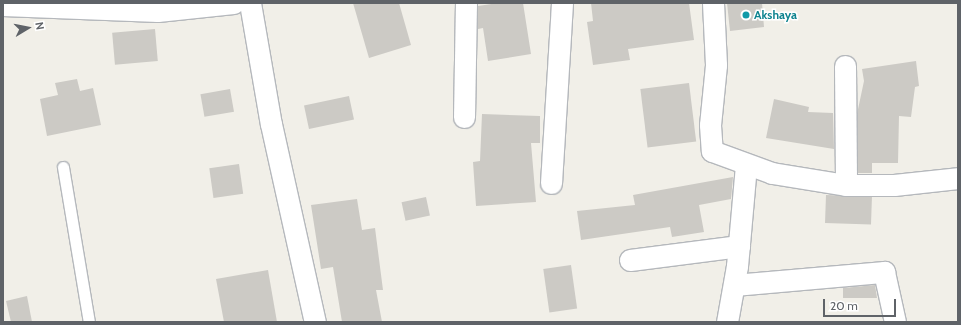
<!DOCTYPE html>
<html>
<head>
<meta charset="utf-8">
<style>
  body { margin:0 }
  #map { position:relative; width:961px; height:325px; overflow:hidden; background:#f1efe8; font-family:Cabin,sans-serif }
  div>[style] { position:absolute }
  .building>* { inset:0; background:#cccac5; transform-origin:0 0 }
  .roads { filter:drop-shadow(1px 0 #b5b8bc) drop-shadow(-1px 0 #b5b8bc) drop-shadow(0 1px #b5b8bc) drop-shadow(0 -1px #b5b8bc) }
  .lane>* { height:11px; margin:-5.5px; padding:0 5.5px; transform-origin:5.5px; border-radius:5.5px; background:#fff }
  .street>* { height:21px; margin:-10.5px; padding:0 10.5px; transform-origin:10.5px; border-radius:10.5px; background:#fff }
  .secondary>* { height:22px; margin:-11px; padding:0 11px; transform-origin:11px; border-radius:11px; background:#fff }
  .dots>* { width:11px; height:11px; translate:-50% -50%; box-sizing:border-box; border:2px solid #fff; border-radius:50% }
  span { translate:-50% -50%; white-space:nowrap; text-align:center; line-height:1.15; -webkit-text-stroke:3px #fff; paint-order:stroke }
  .culture-label { font-size:12px; color:#0d838f; font-weight:700 }
  .left { translate:0 -50%; text-align:left }
  .frame { position:absolute; inset:0; border:4px solid #5f6368; pointer-events:none }
  .north { position:absolute; left:8px; top:8px; width:40px; height:40px; -webkit-text-stroke:3px #fff; paint-order:stroke; rotate:80deg; font-size:11px; font-weight:700; line-height:16px; text-align:center; color:#5f6368 }
  .north::after { content:''; display:block; margin:auto; width:14px; height:18px; background:#5f6368; clip-path:polygon(50% 0,100% 100%,50% 72%,0 100%) }
  .scale { position:absolute; left:823px; top:299px; width:73px; height:18px; box-sizing:border-box; border:2px solid #5f6368; border-top:0; padding-left:5px; font-size:12px; line-height:14px; white-space:nowrap; color:#5f6368; -webkit-text-stroke:3px #fff; paint-order:stroke }
</style>
</head>
<body>
<div id="map">
  <div class="building">
    <i style="clip-path:polygon(353px 3px,399px 3px,411px 45px,369px 58px)"></i>
    <i style="clip-path:polygon(498px 3px,523px 3px,531px 54px,488px 61px,483px 28px,478px 29px,478px 6px)"></i>
    <i style="clip-path:polygon(591px 3px,689px 3px,694px 40px,628px 49px,630px 60px,593px 65px,587px 22px,593px 21px)"></i>
    <i style="clip-path:polygon(727px 3px,762px 3px,764px 27px,730px 31px)"></i>
    <i style="left:155px;top:29px;width:32px;height:43px;rotate:85deg"></i>
    <i style="clip-path:polygon(916px 61px,919px 86px,915px 87px,911px 117px,899px 116px,898px 163px,872px 163px,872px 173px,858px 173px,857px 114px,864px 81px,862px 69px)"></i>
    <i style="clip-path:polygon(77px 79px,80px 91px,93px 88px,101px 125px,47px 136px,40px 99px,58px 95px,55px 83px)"></i>
    <i style="left:689px;top:83px;width:59px;height:49px;rotate:83deg"></i>
    <i style="left:230px;top:89px;width:23px;height:30px;rotate:80deg"></i>
    <i style="left:349px;top:96px;width:24px;height:46px;rotate:78deg"></i>
    <i style="clip-path:polygon(774px 99px,809px 107px,808px 112px,833px 113px,834px 149px,766px 138px)"></i>
    <i style="clip-path:polygon(482px 114px,540px 116px,540px 143px,531px 143px,536px 202px,476px 206px,473px 162px,480px 161px)"></i>
    <i style="left:239px;top:164px;width:30px;height:30px;rotate:82deg"></i>
    <i style="clip-path:polygon(733px 177px,731px 199px,699px 205px,704px 232px,672px 237px,670px 227px,581px 240px,577px 211px,635px 205px,633px 195px)"></i>
    <i style="left:826px;top:195px;width:46px;height:28px;rotate:2deg"></i>
    <i style="left:426px;top:197px;width:19px;height:25px;rotate:78deg"></i>
    <i style="clip-path:polygon(357px 199px,362px 230px,375px 228px,383px 290px,376px 290px,382px 322px,342px 322px,333px 267px,321px 269px,311px 205px)"></i>
    <i style="left:571px;top:265px;width:44px;height:28px;rotate:82deg"></i>
    <i style="clip-path:polygon(268px 270px,277px 322px,224px 322px,216px 279px)"></i>
    <i style="clip-path:polygon(875px 285px,877px 298px,843px 298px,843px 288px)"></i>
    <i style="clip-path:polygon(27px 296px,32px 322px,11px 322px,6px 301px)"></i>
  </div>
  <div class="roads">
    <div class="lane">
      <i style="left:63px;top:167px;width:157px;rotate:80.5deg"></i>
    </div>
    <div class="street">
      <i style="left:250px;top:3px;width:123px;rotate:80.2deg"></i>
      <i style="left:271px;top:124px;width:203px;rotate:77.5deg"></i>
      <i style="left:713px;top:3px;width:62px;rotate:87.2deg"></i>
      <i style="left:716px;top:65px;width:60px;rotate:95.7deg"></i>
      <i style="left:710px;top:125px;width:26px;rotate:86deg"></i>
      <i style="left:712px;top:151px;width:64px;rotate:20.1deg"></i>
      <i style="left:772px;top:173px;width:75px;rotate:9.2deg"></i>
      <i style="left:846px;top:185px;width:48px"></i>
      <i style="left:894px;top:185px;width:64px;rotate:-6.2deg"></i>
      <i style="left:845px;top:66px;width:119px;rotate:89.5deg"></i>
      <i style="left:464px;top:117px;width:114px;rotate:-89deg"></i>
      <i style="left:551px;top:183px;width:180px;rotate:-86.5deg"></i>
      <i style="left:630px;top:260px;width:110px;rotate:-7.3deg"></i>
      <i style="left:734px;top:285px;width:151px;rotate:-5deg"></i>
      <i style="left:884px;top:272px;width:51px;rotate:77.6deg"></i>
      <i style="left:727px;top:322px;width:57px;rotate:-79.9deg"></i>
      <i style="left:737px;top:266px;width:101px;rotate:-84.9deg"></i>
    </div>
    <div class="secondary">
      <i style="left:3px;top:5px;width:155px;rotate:2.2deg"></i>
      <i style="left:158px;top:11px;width:76px;rotate:-6deg"></i>
    </div>
  </div>
  <div class="dots">
    <i style="left:746px;top:15px;background:#0f9aa8"></i>
  </div>
  <div class="culture-label">
    <span class="left" style="left:754px;top:15px">Akshaya</span>
  </div>
  <div class="frame"></div>
  <div class="north">N</div>
  <div class="scale">20 m</div>
</div>
</body>
</html>
